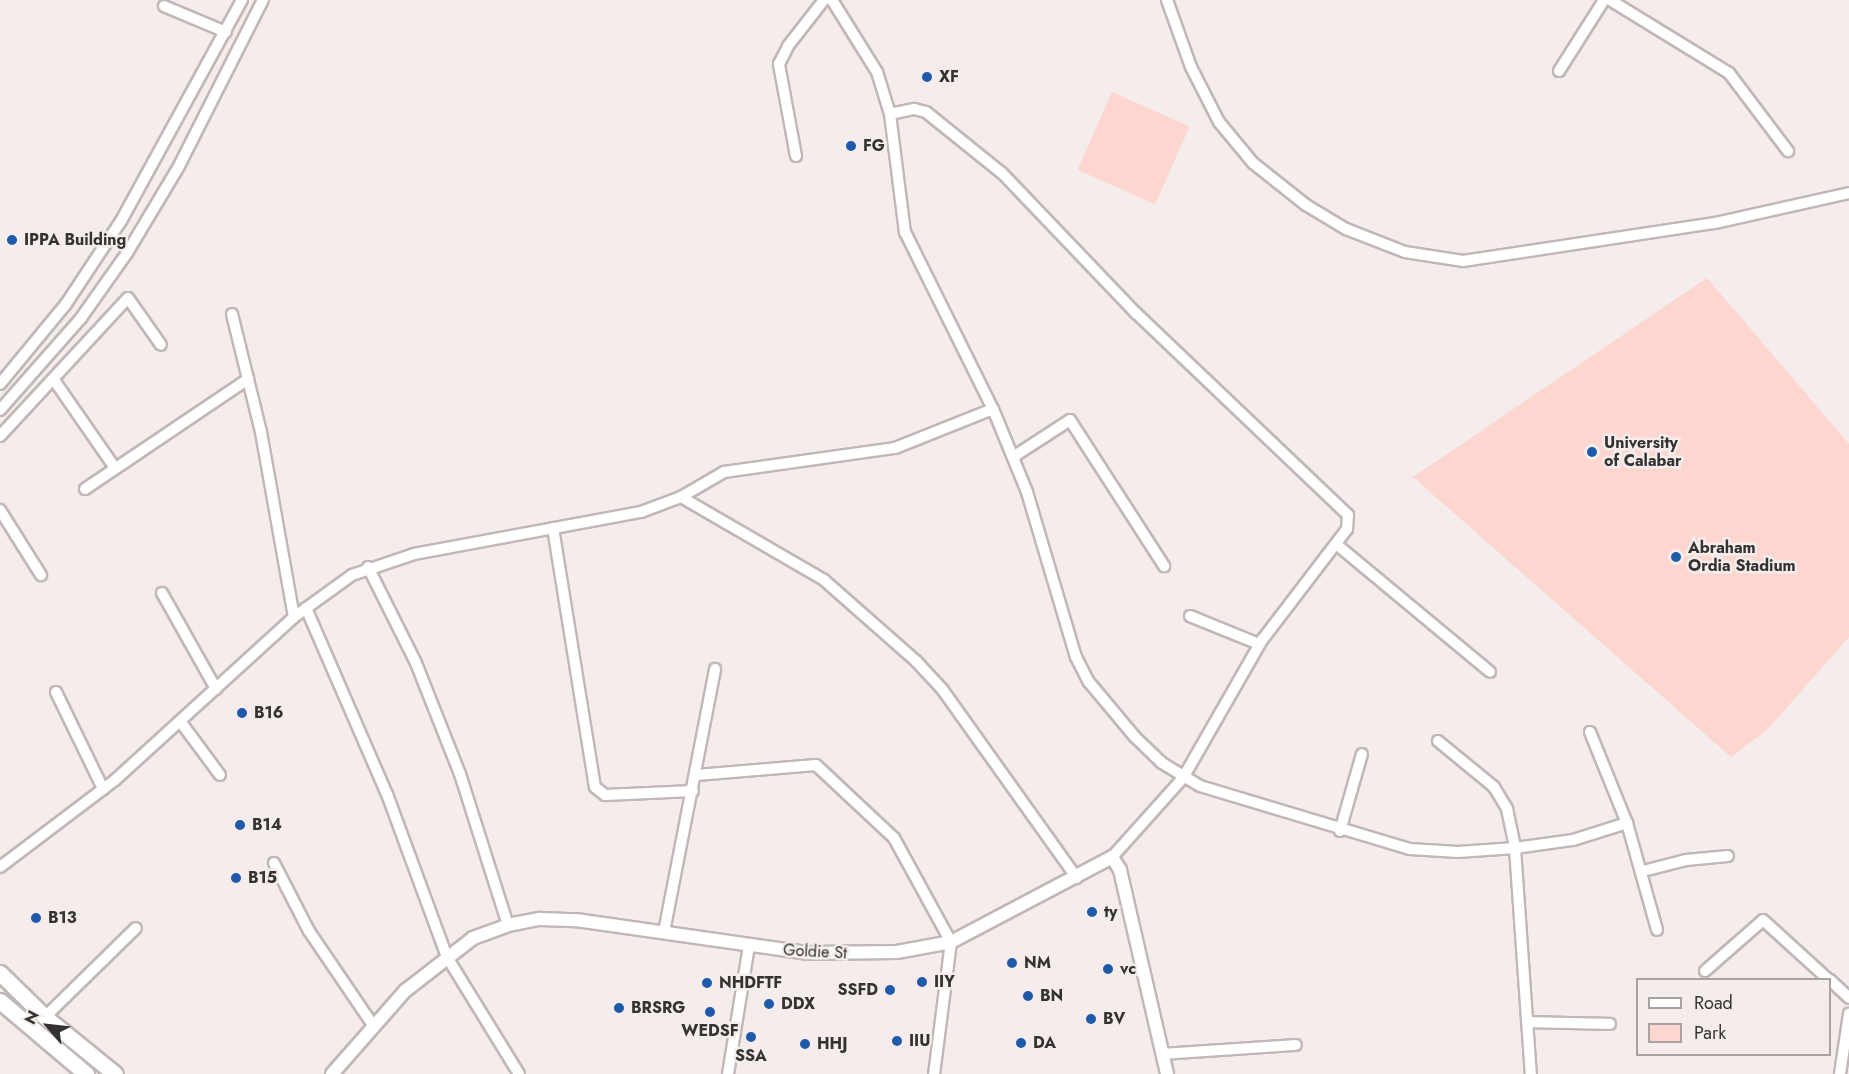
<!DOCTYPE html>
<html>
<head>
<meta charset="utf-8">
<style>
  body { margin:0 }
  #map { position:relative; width:1849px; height:1074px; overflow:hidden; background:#f4edeb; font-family:Jost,sans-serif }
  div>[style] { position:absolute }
  .green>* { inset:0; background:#fcd6cf; transform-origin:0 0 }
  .roads { filter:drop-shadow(2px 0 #c0b8b7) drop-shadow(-2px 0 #c0b8b7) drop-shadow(0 2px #c0b8b7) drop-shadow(0 -2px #c0b8b7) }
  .minor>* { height:10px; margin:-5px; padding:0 5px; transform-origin:5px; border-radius:5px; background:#fff }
  .tertiary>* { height:12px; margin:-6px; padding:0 6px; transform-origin:6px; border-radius:6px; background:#fff }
  .secondary>* { height:15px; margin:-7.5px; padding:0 7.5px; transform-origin:7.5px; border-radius:7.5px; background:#fff }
  .dots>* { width:16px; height:16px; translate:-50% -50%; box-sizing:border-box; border:3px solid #f4edeb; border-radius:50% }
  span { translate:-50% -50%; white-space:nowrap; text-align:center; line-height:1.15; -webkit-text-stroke:5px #f4edeb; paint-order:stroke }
  .poi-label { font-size:16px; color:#353232; font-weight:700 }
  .left { translate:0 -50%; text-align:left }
  .right { translate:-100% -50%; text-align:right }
  .street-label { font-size:16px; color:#353232 }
  .legend { position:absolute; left:1636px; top:978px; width:195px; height:78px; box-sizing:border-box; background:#f4edeb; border:2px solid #a8a2a1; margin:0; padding:8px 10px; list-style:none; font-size:18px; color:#353232 }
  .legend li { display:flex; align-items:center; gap:12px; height:30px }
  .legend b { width:30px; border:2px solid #a8a2a1 }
  .north { position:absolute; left:18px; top:996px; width:60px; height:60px; -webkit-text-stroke:4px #f4edeb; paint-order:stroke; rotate:298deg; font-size:16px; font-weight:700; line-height:24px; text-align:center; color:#353232 }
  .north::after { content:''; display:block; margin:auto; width:21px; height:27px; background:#353232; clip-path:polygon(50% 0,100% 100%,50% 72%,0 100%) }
</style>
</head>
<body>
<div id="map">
  <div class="green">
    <i style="left:1112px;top:92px;width:85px;height:85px;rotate:24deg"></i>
    <i style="clip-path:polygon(1707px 278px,1849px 444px,1849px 637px,1767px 730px,1731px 757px,1413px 477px)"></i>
  </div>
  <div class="roads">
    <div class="minor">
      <i style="left:832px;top:0;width:85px;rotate:58deg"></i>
      <i style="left:877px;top:72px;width:44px;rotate:72.8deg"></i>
      <i style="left:890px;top:114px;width:119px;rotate:82.8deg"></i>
      <i style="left:905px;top:232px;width:198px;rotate:63.6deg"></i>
      <i style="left:993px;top:409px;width:90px;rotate:67.7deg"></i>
      <i style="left:1027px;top:492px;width:172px;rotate:73.5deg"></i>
      <i style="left:1076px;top:657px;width:28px;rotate:63deg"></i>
      <i style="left:1089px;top:682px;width:72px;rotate:50.1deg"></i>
      <i style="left:1135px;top:737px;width:37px;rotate:44deg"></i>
      <i style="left:1162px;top:763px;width:44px;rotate:31.2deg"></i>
      <i style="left:1200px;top:786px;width:219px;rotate:16.7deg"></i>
      <i style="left:1410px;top:849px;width:48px;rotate:3.6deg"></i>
      <i style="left:1458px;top:852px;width:57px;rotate:-4deg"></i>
      <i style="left:1515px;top:848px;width:59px;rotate:-7.9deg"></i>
      <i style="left:1573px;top:840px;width:57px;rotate:-17.5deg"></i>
      <i style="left:1167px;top:0;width:71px;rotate:70.3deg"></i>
      <i style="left:1191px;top:67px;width:62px;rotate:63deg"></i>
      <i style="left:1219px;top:122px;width:53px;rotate:50.3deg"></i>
      <i style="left:1253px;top:163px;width:68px;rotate:38.4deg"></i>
      <i style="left:1306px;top:205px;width:47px;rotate:31deg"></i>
      <i style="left:1346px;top:229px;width:63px;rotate:21.3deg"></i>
      <i style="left:1405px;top:252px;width:59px;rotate:8.8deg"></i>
      <i style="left:1463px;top:261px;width:255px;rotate:-8.6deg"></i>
      <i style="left:1715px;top:223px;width:137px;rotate:-12.6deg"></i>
      <i style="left:1610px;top:0;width:140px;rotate:31.5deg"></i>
      <i style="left:1729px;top:73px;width:98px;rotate:52.9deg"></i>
      <i style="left:164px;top:6px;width:67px;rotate:22.8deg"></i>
      <i style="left:1559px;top:71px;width:84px;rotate:-57.6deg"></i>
      <i style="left:890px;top:114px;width:25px;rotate:-12deg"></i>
      <i style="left:914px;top:109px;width:12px;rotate:14deg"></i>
      <i style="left:926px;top:112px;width:97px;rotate:38.8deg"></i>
      <i style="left:1002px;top:173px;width:194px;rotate:46.3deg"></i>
      <i style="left:1136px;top:313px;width:293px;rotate:43.6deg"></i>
      <i style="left:1348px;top:515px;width:14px;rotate:94deg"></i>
      <i style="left:1347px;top:529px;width:140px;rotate:127.4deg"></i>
      <i style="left:1262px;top:640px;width:159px;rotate:119.8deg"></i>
      <i style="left:1183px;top:778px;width:106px;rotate:131.9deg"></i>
      <i style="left:796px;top:156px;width:94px;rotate:-100.5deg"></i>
      <i style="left:779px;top:64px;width:20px;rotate:-63deg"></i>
      <i style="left:788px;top:46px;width:58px;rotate:-52deg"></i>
      <i style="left:232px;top:314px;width:122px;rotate:76.2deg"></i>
      <i style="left:261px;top:432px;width:188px;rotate:79.9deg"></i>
      <i style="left:54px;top:380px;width:107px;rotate:55.3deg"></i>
      <i style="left:0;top:384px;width:104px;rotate:-50.5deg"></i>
      <i style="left:66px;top:304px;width:100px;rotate:-56.5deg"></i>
      <i style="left:121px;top:221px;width:252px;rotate:-61.3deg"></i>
      <i style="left:0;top:410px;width:123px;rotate:-48.6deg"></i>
      <i style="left:81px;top:318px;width:80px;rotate:-54.7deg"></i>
      <i style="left:127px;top:253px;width:101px;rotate:-59.1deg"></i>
      <i style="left:179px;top:166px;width:186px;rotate:-63.2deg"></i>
      <i style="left:0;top:436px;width:188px;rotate:-47.2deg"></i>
      <i style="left:128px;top:298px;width:57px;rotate:54.9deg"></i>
      <i style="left:1013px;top:457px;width:68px;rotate:-33deg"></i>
      <i style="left:1070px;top:420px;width:174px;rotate:57.2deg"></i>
      <i style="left:85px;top:489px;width:197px;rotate:-34deg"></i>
      <i style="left:681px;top:497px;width:165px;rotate:30.1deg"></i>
      <i style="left:824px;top:580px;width:123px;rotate:41.4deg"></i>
      <i style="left:916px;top:661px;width:38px;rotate:47deg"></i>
      <i style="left:942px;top:689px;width:232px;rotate:54.5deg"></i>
      <i style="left:0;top:510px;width:77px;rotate:57.8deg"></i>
      <i style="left:553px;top:528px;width:262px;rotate:80.8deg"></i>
      <i style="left:595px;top:787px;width:13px;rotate:39deg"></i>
      <i style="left:605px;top:795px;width:88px;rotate:-2.6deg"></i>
      <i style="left:1336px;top:544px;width:200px;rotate:39.7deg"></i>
      <i style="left:368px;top:567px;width:107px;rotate:63.4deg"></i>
      <i style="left:416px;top:663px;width:119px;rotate:68.4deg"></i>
      <i style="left:460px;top:774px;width:158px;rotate:72.4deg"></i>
      <i style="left:162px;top:593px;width:110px;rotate:60.6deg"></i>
      <i style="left:306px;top:608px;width:203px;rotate:66.5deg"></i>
      <i style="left:387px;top:794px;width:174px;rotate:69.8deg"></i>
      <i style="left:447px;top:957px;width:137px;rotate:58.4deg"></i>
      <i style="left:1190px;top:616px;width:74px;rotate:22.1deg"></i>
      <i style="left:56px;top:692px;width:108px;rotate:64.1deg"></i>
      <i style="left:180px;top:721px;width:67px;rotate:53.5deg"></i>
      <i style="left:1590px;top:732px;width:98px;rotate:67.9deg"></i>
      <i style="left:1627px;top:823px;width:111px;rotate:74.3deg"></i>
      <i style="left:1438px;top:741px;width:72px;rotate:39.4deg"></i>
      <i style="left:1494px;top:787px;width:26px;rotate:59deg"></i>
      <i style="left:1507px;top:809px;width:40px;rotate:78deg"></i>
      <i style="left:1515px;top:848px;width:227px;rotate:86deg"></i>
      <i style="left:697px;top:775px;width:119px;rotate:-4.8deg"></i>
      <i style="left:816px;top:765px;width:107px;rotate:43.1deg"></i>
      <i style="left:894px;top:838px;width:119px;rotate:61.3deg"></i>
      <i style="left:951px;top:942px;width:133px;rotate:97.3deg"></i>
      <i style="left:1340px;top:831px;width:80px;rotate:-74.1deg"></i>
      <i style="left:274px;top:863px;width:76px;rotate:62.8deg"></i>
      <i style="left:309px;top:931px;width:114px;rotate:55.8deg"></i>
      <i style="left:0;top:867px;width:144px;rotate:-37.1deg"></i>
      <i style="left:115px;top:780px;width:242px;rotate:-42.3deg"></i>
      <i style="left:294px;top:617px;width:72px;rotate:-35.9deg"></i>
      <i style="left:352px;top:575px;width:65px;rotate:-18.7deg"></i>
      <i style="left:414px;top:554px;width:231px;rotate:-10.5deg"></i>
      <i style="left:641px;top:512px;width:43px;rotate:-20.6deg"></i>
      <i style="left:681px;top:497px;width:50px;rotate:-30.2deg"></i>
      <i style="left:724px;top:472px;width:173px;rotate:-8deg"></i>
      <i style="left:895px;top:448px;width:105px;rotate:-21.7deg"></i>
      <i style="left:1643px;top:871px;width:44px;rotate:-14.3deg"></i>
      <i style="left:1686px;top:860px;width:42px;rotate:-5.4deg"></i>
      <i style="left:664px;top:932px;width:268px;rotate:-79deg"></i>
      <i style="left:1705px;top:971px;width:77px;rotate:-41.3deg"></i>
      <i style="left:1763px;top:920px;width:89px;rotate:42.3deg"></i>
      <i style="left:1830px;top:980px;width:26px;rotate:43deg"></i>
      <i style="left:45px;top:1017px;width:127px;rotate:-44.4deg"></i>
      <i style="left:1529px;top:1022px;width:81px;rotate:1.4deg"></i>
      <i style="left:1163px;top:1054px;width:133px;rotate:-3.9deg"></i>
      <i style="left:728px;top:1074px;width:130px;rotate:-80.7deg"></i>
      <i style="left:1840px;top:1074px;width:61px;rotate:-81.5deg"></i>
    </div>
    <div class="tertiary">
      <i style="left:332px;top:1074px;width:111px;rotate:-48.7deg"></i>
      <i style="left:405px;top:991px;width:86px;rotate:-37.9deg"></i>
      <i style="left:473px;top:938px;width:37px;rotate:-20deg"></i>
      <i style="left:508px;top:925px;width:33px;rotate:-11deg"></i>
      <i style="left:540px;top:919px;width:36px;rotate:2deg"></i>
      <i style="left:576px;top:920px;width:233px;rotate:8.1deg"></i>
      <i style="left:807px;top:953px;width:90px;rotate:-0.6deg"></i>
      <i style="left:897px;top:952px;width:55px;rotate:-10.5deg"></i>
      <i style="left:951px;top:942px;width:182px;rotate:-27.8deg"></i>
      <i style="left:1112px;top:857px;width:15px;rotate:58deg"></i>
      <i style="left:1120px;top:870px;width:209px;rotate:77deg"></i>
    </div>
    <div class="secondary">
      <i style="left:0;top:973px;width:63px;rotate:44.4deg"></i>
      <i style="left:45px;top:1017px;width:90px;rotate:39.2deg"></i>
      <i style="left:0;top:1001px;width:113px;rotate:40.3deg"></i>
    </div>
  </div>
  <div class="dots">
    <i style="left:927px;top:77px;background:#1e59aa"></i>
    <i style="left:851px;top:146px;background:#1e59aa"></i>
    <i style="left:12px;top:240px;background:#1e59aa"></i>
    <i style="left:1592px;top:452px;background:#1e59aa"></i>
    <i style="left:1676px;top:557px;background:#1e59aa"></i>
    <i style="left:242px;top:713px;background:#1e59aa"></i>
    <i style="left:240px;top:825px;background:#1e59aa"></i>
    <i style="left:236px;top:878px;background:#1e59aa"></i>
    <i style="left:1092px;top:912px;background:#1e59aa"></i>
    <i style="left:36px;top:918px;background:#1e59aa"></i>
    <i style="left:1012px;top:963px;background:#1e59aa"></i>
    <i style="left:1108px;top:969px;background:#1e59aa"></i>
    <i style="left:922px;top:982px;background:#1e59aa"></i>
    <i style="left:707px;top:983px;background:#1e59aa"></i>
    <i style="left:890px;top:990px;background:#1e59aa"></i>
    <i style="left:1028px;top:996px;background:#1e59aa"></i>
    <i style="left:769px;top:1004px;background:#1e59aa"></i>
    <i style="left:619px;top:1008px;background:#1e59aa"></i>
    <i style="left:710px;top:1012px;background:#1e59aa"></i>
    <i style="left:1091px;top:1019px;background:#1e59aa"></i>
    <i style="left:751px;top:1037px;background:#1e59aa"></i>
    <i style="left:897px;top:1041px;background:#1e59aa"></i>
    <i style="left:1021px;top:1043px;background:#1e59aa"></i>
    <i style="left:805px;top:1044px;background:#1e59aa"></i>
  </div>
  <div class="poi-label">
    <span class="left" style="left:939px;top:77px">XF</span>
    <span class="left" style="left:863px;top:146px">FG</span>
    <span class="left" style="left:24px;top:240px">IPPA Building</span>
    <span class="left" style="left:1604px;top:452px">University<br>of Calabar</span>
    <span class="left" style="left:1688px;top:557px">Abraham<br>Ordia Stadium</span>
    <span class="left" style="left:254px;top:713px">B16</span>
    <span class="left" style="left:252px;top:825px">B14</span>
    <span class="left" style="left:248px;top:878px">B15</span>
    <span class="left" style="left:1104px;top:912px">ty</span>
    <span class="left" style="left:48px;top:918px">B13</span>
    <span class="left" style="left:1024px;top:963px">NM</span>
    <span class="left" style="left:1120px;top:969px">vc</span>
    <span class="left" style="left:934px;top:982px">IIY</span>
    <span class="left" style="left:719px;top:983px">NHDFTF</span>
    <span class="right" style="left:878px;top:990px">SSFD</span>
    <span class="left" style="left:1040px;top:996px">BN</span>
    <span class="left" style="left:781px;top:1004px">DDX</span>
    <span class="left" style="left:631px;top:1008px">BRSRG</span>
    <span class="left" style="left:1103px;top:1019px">BV</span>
    <span style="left:710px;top:1031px">WEDSF</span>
    <span class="left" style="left:909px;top:1041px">IIU</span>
    <span class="left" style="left:1033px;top:1043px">DA</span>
    <span class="left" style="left:817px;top:1044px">HHJ</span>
    <span style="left:751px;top:1056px">SSA</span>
  </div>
  <div class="street-label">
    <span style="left:815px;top:952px;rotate:3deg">Goldie St</span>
  </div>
  <ul class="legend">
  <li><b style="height:8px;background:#fff"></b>Road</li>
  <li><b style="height:16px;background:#fcd6cf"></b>Park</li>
  </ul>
  <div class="north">N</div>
</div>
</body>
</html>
